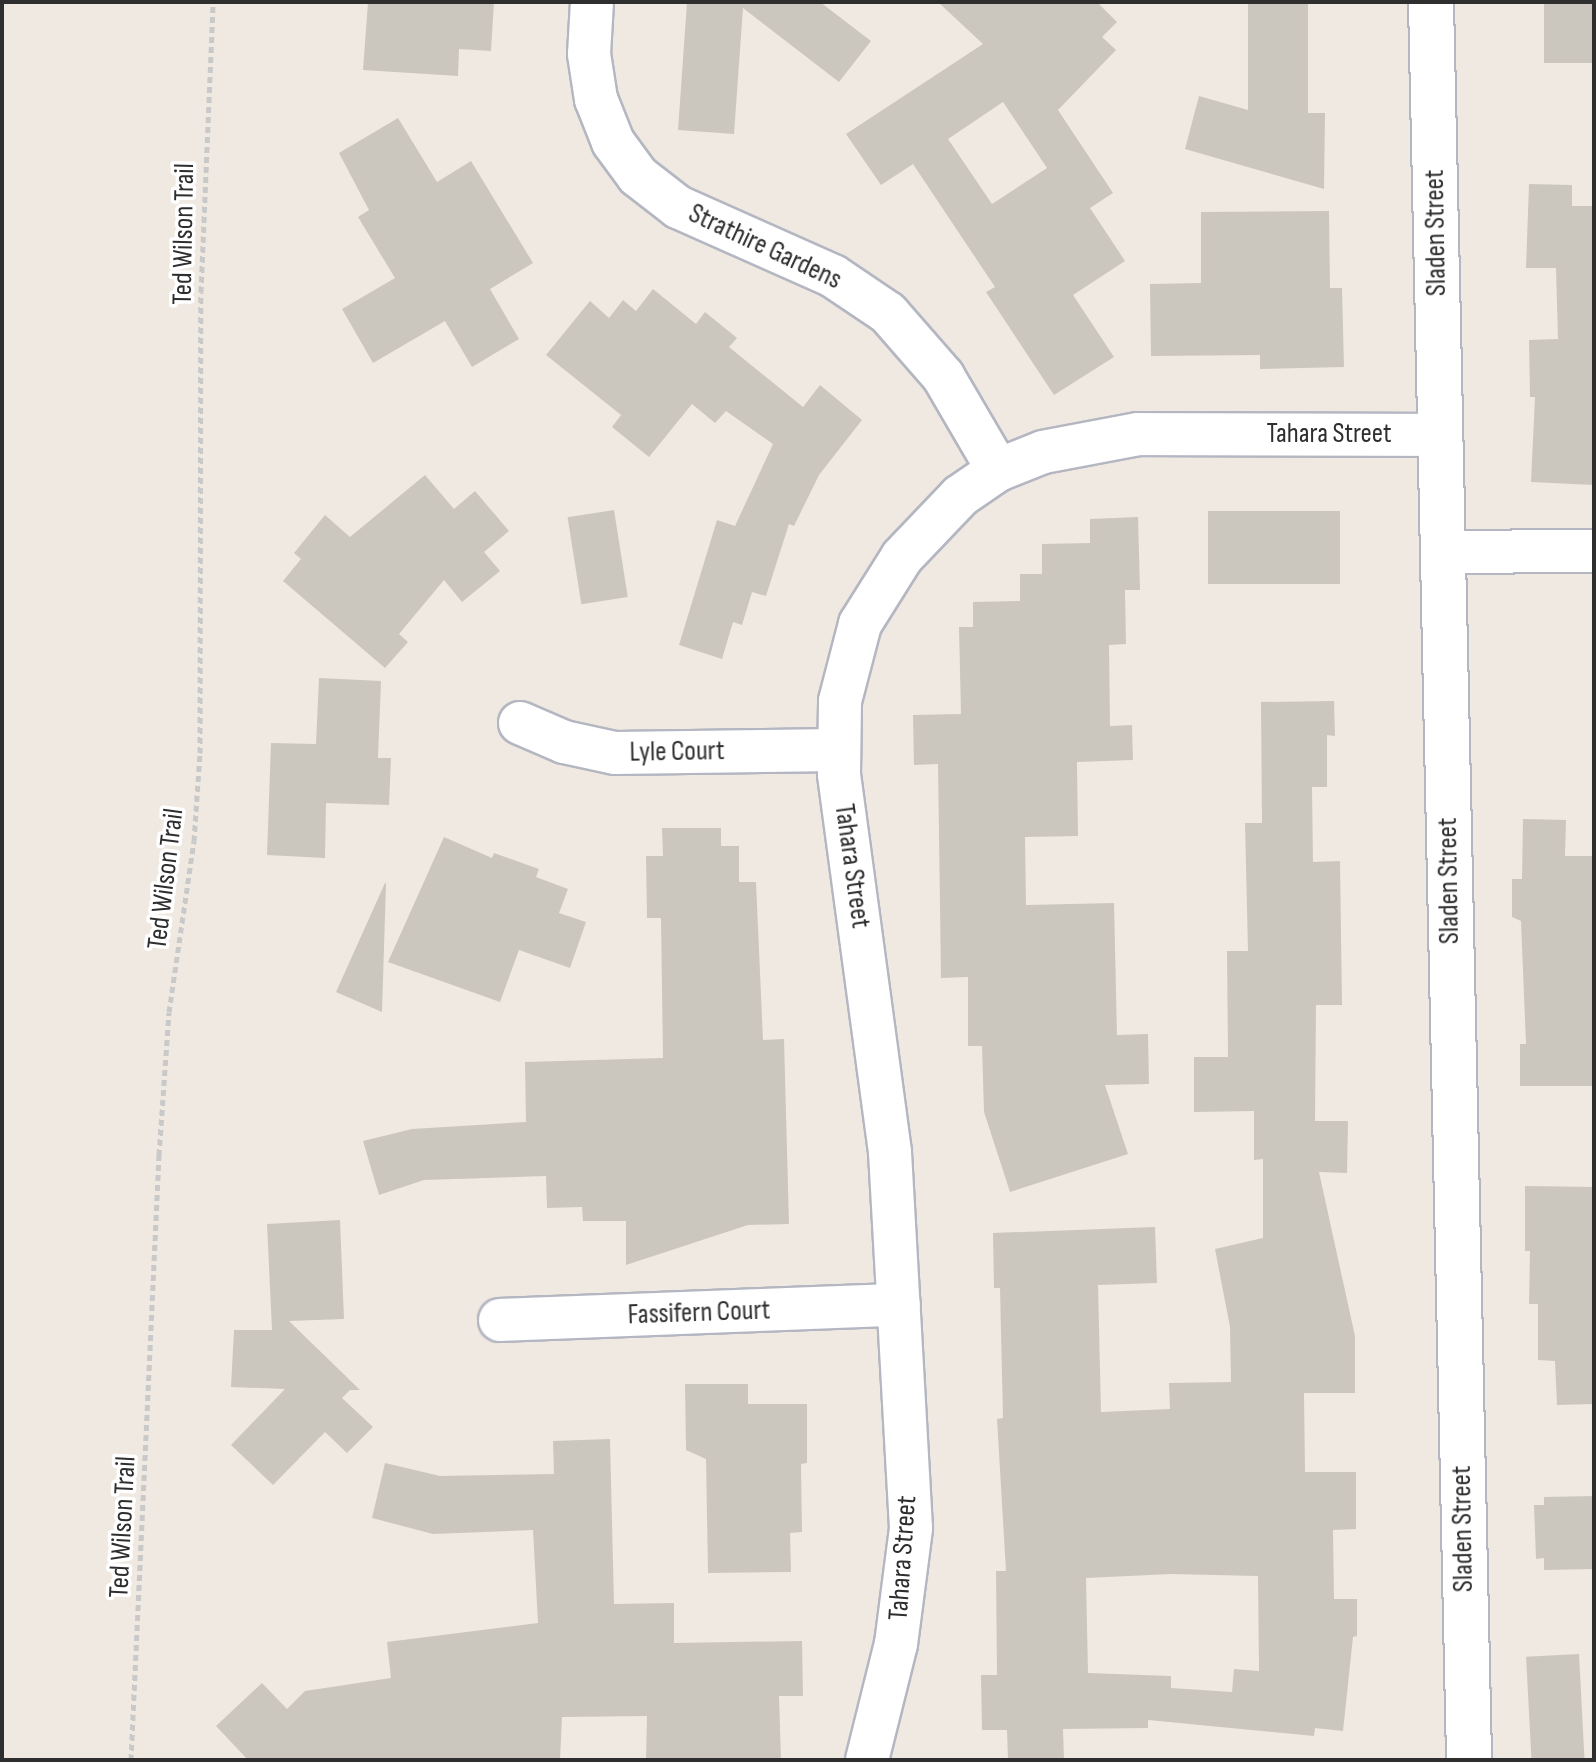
<!DOCTYPE html>
<html>
<head>
<meta charset="utf-8">
<style>
  body { margin:0 }
  #map { position:relative; width:1596px; height:1762px; overflow:hidden; background:#efe9e1; font-family:"Sofia Sans Condensed",sans-serif }
  div>[style] { position:absolute }
  .building>* { inset:0; background:#cbc7bf; transform-origin:0 0 }
  .path>* { height:5px; margin-top:-2.5px; transform-origin:0; background:repeating-linear-gradient(90deg,#c9c9c9 0 6px,transparent 0 10px) }
  .roads { filter:drop-shadow(2px 0 #b4b7c1) drop-shadow(-2px 0 #b4b7c1) drop-shadow(0 2px #b4b7c1) drop-shadow(0 -2px #b4b7c1) }
  .street>* { height:42px; margin:-21px; padding:0 21px; transform-origin:21px; border-radius:21px; background:#fff }
  .secondary>* { height:44px; margin:-22px; padding:0 22px; transform-origin:22px; border-radius:22px; background:#fff }
  span { translate:-50% -50%; white-space:nowrap; text-align:center; line-height:1.15; -webkit-text-stroke:7px #fff; paint-order:stroke }
  .street-label { font-size:28px; color:#2e2e2e }
  .frame { position:absolute; inset:0; border:4px solid #2e2e2e; pointer-events:none }
</style>
</head>
<body>
<div id="map">
  <div class="building">
    <i style="clip-path:polygon(368px 2px,494px 2px,491px 51px,459px 49px,458px 76px,363px 70px)"></i>
    <i style="clip-path:polygon(687px 2px,820px 2px,871px 41px,839px 82px,743px 8px,734px 134px,678px 130px)"></i>
    <i style="clip-path:polygon(evenodd,938px 2px,1097px 2px,1117px 22px,1102px 37px,1116px 50px,1058px 110px,1113px 193px,1090px 208px,1125px 261px,1073px 295px,1114px 357px,1054px 395px,986px 292px,995px 287px,913px 164px,881px 185px,846px 134px,983px 44px,938px 2px,1003px 102px,1047px 168px,992px 204px,948px 139px,1003px 102px)"></i>
    <i style="clip-path:polygon(1248px 2px,1308px 2px,1308px 113px,1325px 113px,1324px 189px,1185px 149px,1199px 96px,1248px 110px)"></i>
    <i style="left:1544px;top:2px;width:50px;height:61px"></i>
    <i style="clip-path:polygon(398px 118px,437px 182px,471px 161px,533px 263px,490px 289px,519px 339px,472px 367px,445px 321px,373px 363px,342px 309px,395px 278px,358px 217px,369px 210px,339px 153px)"></i>
    <i style="clip-path:polygon(1529px 184px,1572px 185px,1572px 206px,1594px 206px,1594px 485px,1531px 482px,1535px 397px,1530px 397px,1529px 340px,1558px 339px,1556px 268px,1526px 268px)"></i>
    <i style="clip-path:polygon(1329px 211px,1330px 288px,1342px 288px,1344px 367px,1260px 369px,1260px 355px,1151px 356px,1150px 284px,1201px 283px,1201px 212px)"></i>
    <i style="clip-path:polygon(653px 289px,696px 324px,705px 312px,737px 338px,729px 347px,803px 407px,820px 385px,862px 420px,819px 475px,794px 526px,789px 524px,766px 596px,752px 592px,742px 625px,733px 622px,722px 659px,679px 645px,717px 520px,735px 526px,773px 444px,726px 411px,715px 423px,692px 404px,649px 457px,612px 427px,621px 415px,546px 355px,590px 301px,609px 318px,623px 300px,636px 311px)"></i>
    <i style="clip-path:polygon(425px 475px,454px 509px,475px 491px,509px 531px,484px 552px,500px 571px,462px 602px,444px 580px,399px 634px,408px 642px,385px 668px,283px 581px,301px 559px,294px 553px,325px 515px,350px 537px)"></i>
    <i style="left:614px;top:510px;width:88px;height:47px;rotate:81deg"></i>
    <i style="left:1208px;top:511px;width:132px;height:73px"></i>
    <i style="clip-path:polygon(1138px 517px,1140px 590px,1125px 590px,1126px 644px,1109px 645px,1110px 726px,1132px 725px,1133px 760px,1077px 762px,1078px 836px,1025px 837px,1026px 905px,1114px 903px,1117px 1035px,1148px 1034px,1149px 1084px,1105px 1085px,1128px 1154px,1010px 1192px,984px 1112px,982px 1046px,968px 1046px,968px 977px,941px 978px,938px 764px,914px 765px,913px 715px,961px 714px,959px 627px,973px 627px,973px 602px,1020px 601px,1020px 574px,1042px 574px,1042px 544px,1090px 543px,1090px 519px)"></i>
    <i style="clip-path:polygon(319px 678px,381px 681px,378px 758px,391px 758px,389px 805px,326px 803px,325px 858px,267px 855px,271px 743px,316px 744px)"></i>
    <i style="clip-path:polygon(evenodd,1334px 701px,1335px 736px,1327px 735px,1327px 787px,1312px 787px,1313px 862px,1340px 861px,1342px 1005px,1316px 1005px,1315px 1121px,1348px 1121px,1347px 1173px,1319px 1172px,1355px 1336px,1355px 1393px,1304px 1393px,1305px 1472px,1356px 1472px,1356px 1529px,1333px 1530px,1334px 1599px,1357px 1599px,1357px 1636px,1353px 1637px,1343px 1731px,1315px 1728px,1314px 1736px,1148px 1720px,1148px 1728px,1063px 1729px,1064px 1760px,1008px 1760px,1007px 1730px,982px 1730px,981px 1675px,997px 1675px,996px 1571px,1006px 1571px,997px 1419px,1003px 1418px,1000px 1288px,994px 1288px,993px 1233px,1155px 1227px,1157px 1283px,1098px 1285px,1101px 1412px,1170px 1409px,1169px 1383px,1231px 1382px,1230px 1327px,1215px 1249px,1263px 1238px,1263px 1159px,1254px 1160px,1254px 1111px,1194px 1112px,1194px 1057px,1228px 1057px,1227px 951px,1248px 951px,1245px 823px,1262px 823px,1261px 702px,1334px 701px,1171px 1574px,1258px 1576px,1259px 1671px,1234px 1669px,1232px 1692px,1171px 1688px,1171px 1676px,1088px 1673px,1086px 1578px,1171px 1574px)"></i>
    <i style="clip-path:polygon(1523px 819px,1566px 820px,1565px 856px,1594px 856px,1594px 1086px,1520px 1086px,1520px 1044px,1526px 1044px,1521px 921px,1512px 917px,1512px 879px,1522px 879px)"></i>
    <i style="clip-path:polygon(662px 828px,721px 828px,721px 846px,739px 846px,739px 882px,756px 882px,763px 1040px,784px 1039px,789px 1224px,748px 1225px,626px 1265px,626px 1221px,583px 1221px,582px 1207px,547px 1208px,546px 1176px,424px 1180px,379px 1195px,363px 1141px,412px 1129px,526px 1122px,525px 1062px,663px 1058px,661px 918px,647px 918px,646px 856px,663px 856px)"></i>
    <i style="clip-path:polygon(444px 837px,492px 858px,494px 853px,539px 869px,536px 877px,568px 889px,559px 913px,586px 922px,570px 968px,519px 950px,500px 1002px,388px 962px)"></i>
    <i style="clip-path:polygon(385px 883px,386px 883px,382px 1012px,336px 992px)"></i>
    <i style="clip-path:polygon(1525px 1186px,1594px 1187px,1594px 1404px,1557px 1405px,1555px 1361px,1538px 1360px,1538px 1304px,1529px 1304px,1530px 1251px,1525px 1251px)"></i>
    <i style="clip-path:polygon(340px 1220px,344px 1319px,289px 1321px,360px 1390px,350px 1390px,342px 1398px,373px 1427px,347px 1453px,325px 1432px,273px 1485px,231px 1445px,285px 1389px,231px 1387px,234px 1330px,272px 1330px,267px 1224px)"></i>
    <i style="clip-path:polygon(685px 1384px,748px 1384px,748px 1404px,807px 1404px,807px 1463px,801px 1464px,802px 1532px,790px 1533px,791px 1572px,708px 1573px,706px 1459px,686px 1450px)"></i>
    <i style="clip-path:polygon(610px 1439px,614px 1604px,674px 1603px,674px 1643px,802px 1641px,803px 1696px,779px 1696px,781px 1760px,646px 1760px,647px 1716px,562px 1717px,560px 1760px,248px 1760px,216px 1726px,262px 1683px,287px 1709px,305px 1691px,391px 1678px,387px 1642px,538px 1623px,533px 1530px,433px 1534px,372px 1518px,385px 1463px,440px 1476px,554px 1474px,553px 1441px)"></i>
    <i style="clip-path:polygon(1594px 1496px,1594px 1569px,1544px 1570px,1544px 1558px,1536px 1559px,1534px 1505px,1544px 1505px,1544px 1497px)"></i>
    <i style="left:1579px;top:1654px;width:106px;height:53px;rotate:87deg"></i>
  </div>
  <div class="path">
    <i style="left:131px;top:1760px;width:606px;rotate:-87.35deg"></i>
    <i style="left:159px;top:1155px;width:143px;rotate:-86deg"></i>
    <i style="left:169px;top:1012px;width:173px;rotate:-81.7deg"></i>
    <i style="left:194px;top:841px;width:88px;rotate:-86.1deg"></i>
    <i style="left:200px;top:753px;width:461px;rotate:-89.9deg"></i>
    <i style="left:201px;top:292px;width:290px;rotate:-87.6deg"></i>
  </div>
  <div class="roads">
    <div class="street">
      <i style="left:592px;top:2px;width:52px;rotate:93.3deg"></i>
      <i style="left:589px;top:54px;width:46px;rotate:81.2deg"></i>
      <i style="left:596px;top:99px;width:46px;rotate:68.4deg"></i>
      <i style="left:613px;top:142px;width:42px;rotate:53.7deg"></i>
      <i style="left:638px;top:176px;width:51px;rotate:37.8deg"></i>
      <i style="left:678px;top:207px;width:170px;rotate:24deg"></i>
      <i style="left:833px;top:276px;width:66px;rotate:33.9deg"></i>
      <i style="left:888px;top:313px;width:84px;rotate:48.9deg"></i>
      <i style="left:943px;top:376px;width:109px;rotate:59.7deg"></i>
      <i style="left:1442px;top:552px;width:152px;rotate:-0.4deg"></i>
      <i style="left:520px;top:723px;width:48px;rotate:23.4deg"></i>
      <i style="left:564px;top:742px;width:52px;rotate:12.2deg"></i>
      <i style="left:615px;top:753px;width:223px;rotate:-0.8deg"></i>
      <i style="left:500px;top:1320px;width:399px;rotate:-2.2deg"></i>
      <i style="left:867px;top:1760px;width:120px;rotate:-76deg"></i>
      <i style="left:896px;top:1644px;width:117px;rotate:-82.6deg"></i>
      <i style="left:911px;top:1528px;width:377px;rotate:-93.2deg"></i>
      <i style="left:890px;top:1152px;width:381px;rotate:-97.7deg"></i>
      <i style="left:839px;top:774px;width:73px;rotate:-89.2deg"></i>
      <i style="left:840px;top:701px;width:80px;rotate:-75.4deg"></i>
      <i style="left:860px;top:624px;width:79px;rotate:-57.9deg"></i>
      <i style="left:902px;top:557px;width:84px;rotate:-46.4deg"></i>
      <i style="left:960px;top:496px;width:46px;rotate:-34.4deg"></i>
      <i style="left:998px;top:470px;width:48px;rotate:-21.8deg"></i>
      <i style="left:1043px;top:452px;width:97px;rotate:-10.7deg"></i>
      <i style="left:1138px;top:434px;width:301px;rotate:0.2deg"></i>
    </div>
    <div class="secondary">
      <i style="left:1431px;top:2px;width:1758px;rotate:88.76deg"></i>
    </div>
  </div>
  <div class="street-label">
    <span style="left:1436px;top:233px;rotate:-91deg">Sladen Street</span>
    <span style="left:184px;top:234px;rotate:-89deg">Ted Wilson Trail</span>
    <span style="left:765px;top:247px;rotate:25deg">Strathire Gardens</span>
    <span style="left:1329px;top:434px">Tahara Street</span>
    <span style="left:677px;top:752px;rotate:-1deg">Lyle Court</span>
    <span style="left:852px;top:866px;rotate:82deg">Tahara Street</span>
    <span style="left:166px;top:879px;rotate:-83deg">Ted Wilson Trail</span>
    <span style="left:1449px;top:881px;rotate:-91deg">Sladen Street</span>
    <span style="left:699px;top:1313px;rotate:-2deg">Fassifern Court</span>
    <span style="left:123px;top:1527px;rotate:-87deg">Ted Wilson Trail</span>
    <span style="left:1463px;top:1529px;rotate:-91deg">Sladen Street</span>
    <span style="left:903px;top:1558px;rotate:-86deg">Tahara Street</span>
  </div>
  <div class="frame"></div>
</div>
</body>
</html>
